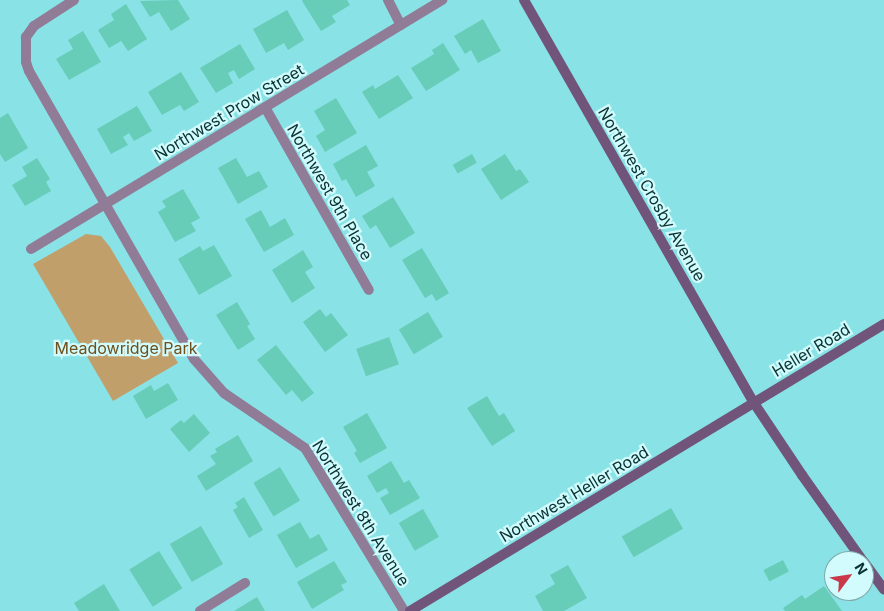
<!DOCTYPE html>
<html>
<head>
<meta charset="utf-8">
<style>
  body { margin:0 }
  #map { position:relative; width:884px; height:611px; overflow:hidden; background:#89e2e5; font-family:Inter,sans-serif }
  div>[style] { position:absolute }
  .green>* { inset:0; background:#c19f6b }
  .building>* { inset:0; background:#67cdb8; transform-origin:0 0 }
  .street>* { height:10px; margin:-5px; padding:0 5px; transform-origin:5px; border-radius:5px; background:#907c96 }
  .secondary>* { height:10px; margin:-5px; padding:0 5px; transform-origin:5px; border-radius:5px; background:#715479 }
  span { translate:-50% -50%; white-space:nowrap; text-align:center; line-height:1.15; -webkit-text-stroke:4.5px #d1fbfc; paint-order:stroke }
  .street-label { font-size:16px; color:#093132 }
  .park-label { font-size:16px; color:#6e501c }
  .north { position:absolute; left:824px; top:551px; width:50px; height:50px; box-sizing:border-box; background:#d1fbfc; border:1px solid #81aaab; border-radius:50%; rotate:59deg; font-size:14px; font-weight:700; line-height:20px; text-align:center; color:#093132 }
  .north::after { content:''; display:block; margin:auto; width:18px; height:22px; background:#c9394b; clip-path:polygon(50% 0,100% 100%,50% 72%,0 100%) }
</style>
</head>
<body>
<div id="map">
  <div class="green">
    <i style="clip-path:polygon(86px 234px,101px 236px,110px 247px,178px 363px,113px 401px,33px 264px)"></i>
  </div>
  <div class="building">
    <i style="clip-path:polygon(178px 0,190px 19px,171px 31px,159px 12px,150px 17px,140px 1px)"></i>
    <i style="clip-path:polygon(303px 0,347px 0,350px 5px,332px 16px,336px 22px,321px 31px,302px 1px)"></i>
    <i style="clip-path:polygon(126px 4px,147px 39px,128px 51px,121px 41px,109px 48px,98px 30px,114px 20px,111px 14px)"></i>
    <i style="clip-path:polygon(287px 10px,304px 40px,288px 50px,284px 43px,266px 53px,253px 29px)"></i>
    <i style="clip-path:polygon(483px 19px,501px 51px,478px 63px,471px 50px,465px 54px,454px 36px)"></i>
    <i style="clip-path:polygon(83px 31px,101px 62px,69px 80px,56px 59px,73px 49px,68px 40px)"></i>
    <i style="clip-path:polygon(443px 43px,460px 70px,426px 91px,411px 68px,434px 54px,432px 50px)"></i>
    <i style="clip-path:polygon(240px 44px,255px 69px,239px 79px,234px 70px,228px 73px,233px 83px,216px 93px,200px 68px)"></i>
    <i style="clip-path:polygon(181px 72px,199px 102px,184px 111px,180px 105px,162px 115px,148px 92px)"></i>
    <i style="clip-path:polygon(398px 75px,413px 98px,379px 119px,362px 92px,373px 85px,375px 89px)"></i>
    <i style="clip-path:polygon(336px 98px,357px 133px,325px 152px,316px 136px,325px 130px,314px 111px)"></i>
    <i style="clip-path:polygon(137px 106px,152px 131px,134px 141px,129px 133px,123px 137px,128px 145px,111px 154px,97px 129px)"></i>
    <i style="clip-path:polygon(8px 113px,28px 148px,5px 162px,0 154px,0 118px)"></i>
    <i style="clip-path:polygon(366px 145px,378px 166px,367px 172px,375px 186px,356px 197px,346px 179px,342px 181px,333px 164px)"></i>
    <i style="left:472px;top:154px;width:10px;height:22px;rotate:61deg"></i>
    <i style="clip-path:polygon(505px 154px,516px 171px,520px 169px,529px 182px,501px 200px,481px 169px)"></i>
    <i style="clip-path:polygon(37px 158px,50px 179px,46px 182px,51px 191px,25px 206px,12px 185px,27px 176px,22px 167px)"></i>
    <i style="clip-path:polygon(236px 158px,247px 177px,259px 171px,268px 187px,238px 204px,218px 168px)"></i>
    <i style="clip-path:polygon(183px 189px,200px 218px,191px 223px,196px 231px,175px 242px,158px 212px,166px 207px,162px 201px)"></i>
    <i style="clip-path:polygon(393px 197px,415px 233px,390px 248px,376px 225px,370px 229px,362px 216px)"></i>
    <i style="clip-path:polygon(261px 210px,270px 227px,285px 218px,294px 235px,264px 252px,245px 219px)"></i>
    <i style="clip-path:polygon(214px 245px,232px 276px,199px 295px,178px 259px,200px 246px,203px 251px)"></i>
    <i style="clip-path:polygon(422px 248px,449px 293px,436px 301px,432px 294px,425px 298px,402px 260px)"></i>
    <i style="clip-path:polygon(303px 250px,313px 267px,305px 272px,315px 288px,292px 303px,272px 270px)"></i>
    <i style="clip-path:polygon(237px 302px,250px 324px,247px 326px,255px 339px,238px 350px,216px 315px)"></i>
    <i style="clip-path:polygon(320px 309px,326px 317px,331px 313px,348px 335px,325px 352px,303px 322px)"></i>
    <i style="left:428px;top:312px;width:29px;height:34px;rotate:59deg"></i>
    <i style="left:389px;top:337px;width:29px;height:35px;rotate:70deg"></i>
    <i style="clip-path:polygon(276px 345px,314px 393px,302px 402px,292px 390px,286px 395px,257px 360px)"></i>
    <i style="clip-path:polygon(168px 383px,178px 400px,146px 419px,133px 396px,151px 385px,154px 391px)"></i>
    <i style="clip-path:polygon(487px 396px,499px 416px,504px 413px,515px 431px,492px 446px,467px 408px)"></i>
    <i style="clip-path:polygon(367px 413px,387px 448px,360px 463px,354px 453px,357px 451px,343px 427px)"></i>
    <i style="clip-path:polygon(194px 414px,210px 433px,189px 452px,170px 429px,181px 420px,184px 423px)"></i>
    <i style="clip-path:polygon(238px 435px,253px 461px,206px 491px,197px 476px,216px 464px,210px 456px,217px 452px,215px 449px)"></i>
    <i style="clip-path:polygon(391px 461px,404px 483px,409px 480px,420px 498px,390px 515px,380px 498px,389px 493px,386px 488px,377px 493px,367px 476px)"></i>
    <i style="left:280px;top:467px;width:39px;height:31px;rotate:59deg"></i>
    <i style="clip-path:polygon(244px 497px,263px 530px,249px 538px,233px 510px,238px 507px,235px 503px)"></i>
    <i style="left:671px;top:508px;width:24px;height:57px;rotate:60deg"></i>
    <i style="left:423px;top:509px;width:32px;height:28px;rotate:60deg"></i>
    <i style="clip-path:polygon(300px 522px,310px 539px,319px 534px,328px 550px,296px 568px,277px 535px)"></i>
    <i style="left:201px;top:526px;width:44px;height:36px;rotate:60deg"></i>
    <i style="left:159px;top:551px;width:44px;height:35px;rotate:58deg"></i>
    <i style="left:783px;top:560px;width:13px;height:22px;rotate:63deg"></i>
    <i style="clip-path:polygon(334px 561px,347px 582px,341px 585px,344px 590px,312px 609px,297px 582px)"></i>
    <i style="clip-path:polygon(568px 565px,587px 598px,564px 611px,543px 611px,535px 596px,555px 584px,550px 575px)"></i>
    <i style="clip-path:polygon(104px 584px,120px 611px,79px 611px,74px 603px)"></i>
    <i style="clip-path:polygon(824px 586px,842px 611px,785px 611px,783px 608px,802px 595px,805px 599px)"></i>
    <i style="clip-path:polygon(257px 597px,265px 611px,234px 611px)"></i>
  </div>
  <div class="street">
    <i style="left:74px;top:0;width:48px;rotate:147deg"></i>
    <i style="left:34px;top:26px;width:14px;rotate:126deg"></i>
    <i style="left:26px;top:37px;width:25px;rotate:90deg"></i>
    <i style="left:26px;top:62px;width:9px;rotate:72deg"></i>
    <i style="left:29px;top:71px;width:332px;rotate:60.2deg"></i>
    <i style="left:194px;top:359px;width:45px;rotate:48.6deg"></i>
    <i style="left:224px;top:393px;width:98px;rotate:34.2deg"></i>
    <i style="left:305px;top:448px;width:191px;rotate:58.7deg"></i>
    <i style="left:388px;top:0;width:28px;rotate:63deg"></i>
    <i style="left:266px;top:109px;width:208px;rotate:60.4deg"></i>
    <i style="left:31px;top:249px;width:481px;rotate:-31.2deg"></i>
    <i style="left:200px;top:611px;width:53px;rotate:-31.9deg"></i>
  </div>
  <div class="secondary">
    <i style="left:524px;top:0;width:464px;rotate:60.3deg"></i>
    <i style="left:754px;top:403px;width:87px;rotate:56.3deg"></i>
    <i style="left:802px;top:475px;width:105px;rotate:54.7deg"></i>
    <i style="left:864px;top:562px;width:34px;rotate:54deg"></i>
    <i style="left:410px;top:611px;width:554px;rotate:-31.19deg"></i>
  </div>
  <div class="street-label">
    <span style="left:229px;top:112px;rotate:-31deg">Northwest Prow Street</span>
    <span style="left:330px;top:192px;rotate:60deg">Northwest 9th Place</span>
    <span style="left:652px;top:194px;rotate:60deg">Northwest Crosby Avenue</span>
    <span style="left:811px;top:350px;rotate:-31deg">Heller Road</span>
    <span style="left:574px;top:494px;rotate:-31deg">Northwest Heller Road</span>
    <span style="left:361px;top:513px;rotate:58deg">Northwest 8th Avenue</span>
  </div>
  <div class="park-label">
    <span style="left:126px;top:348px">Meadowridge Park</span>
  </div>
  <div class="north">N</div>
</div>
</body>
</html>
